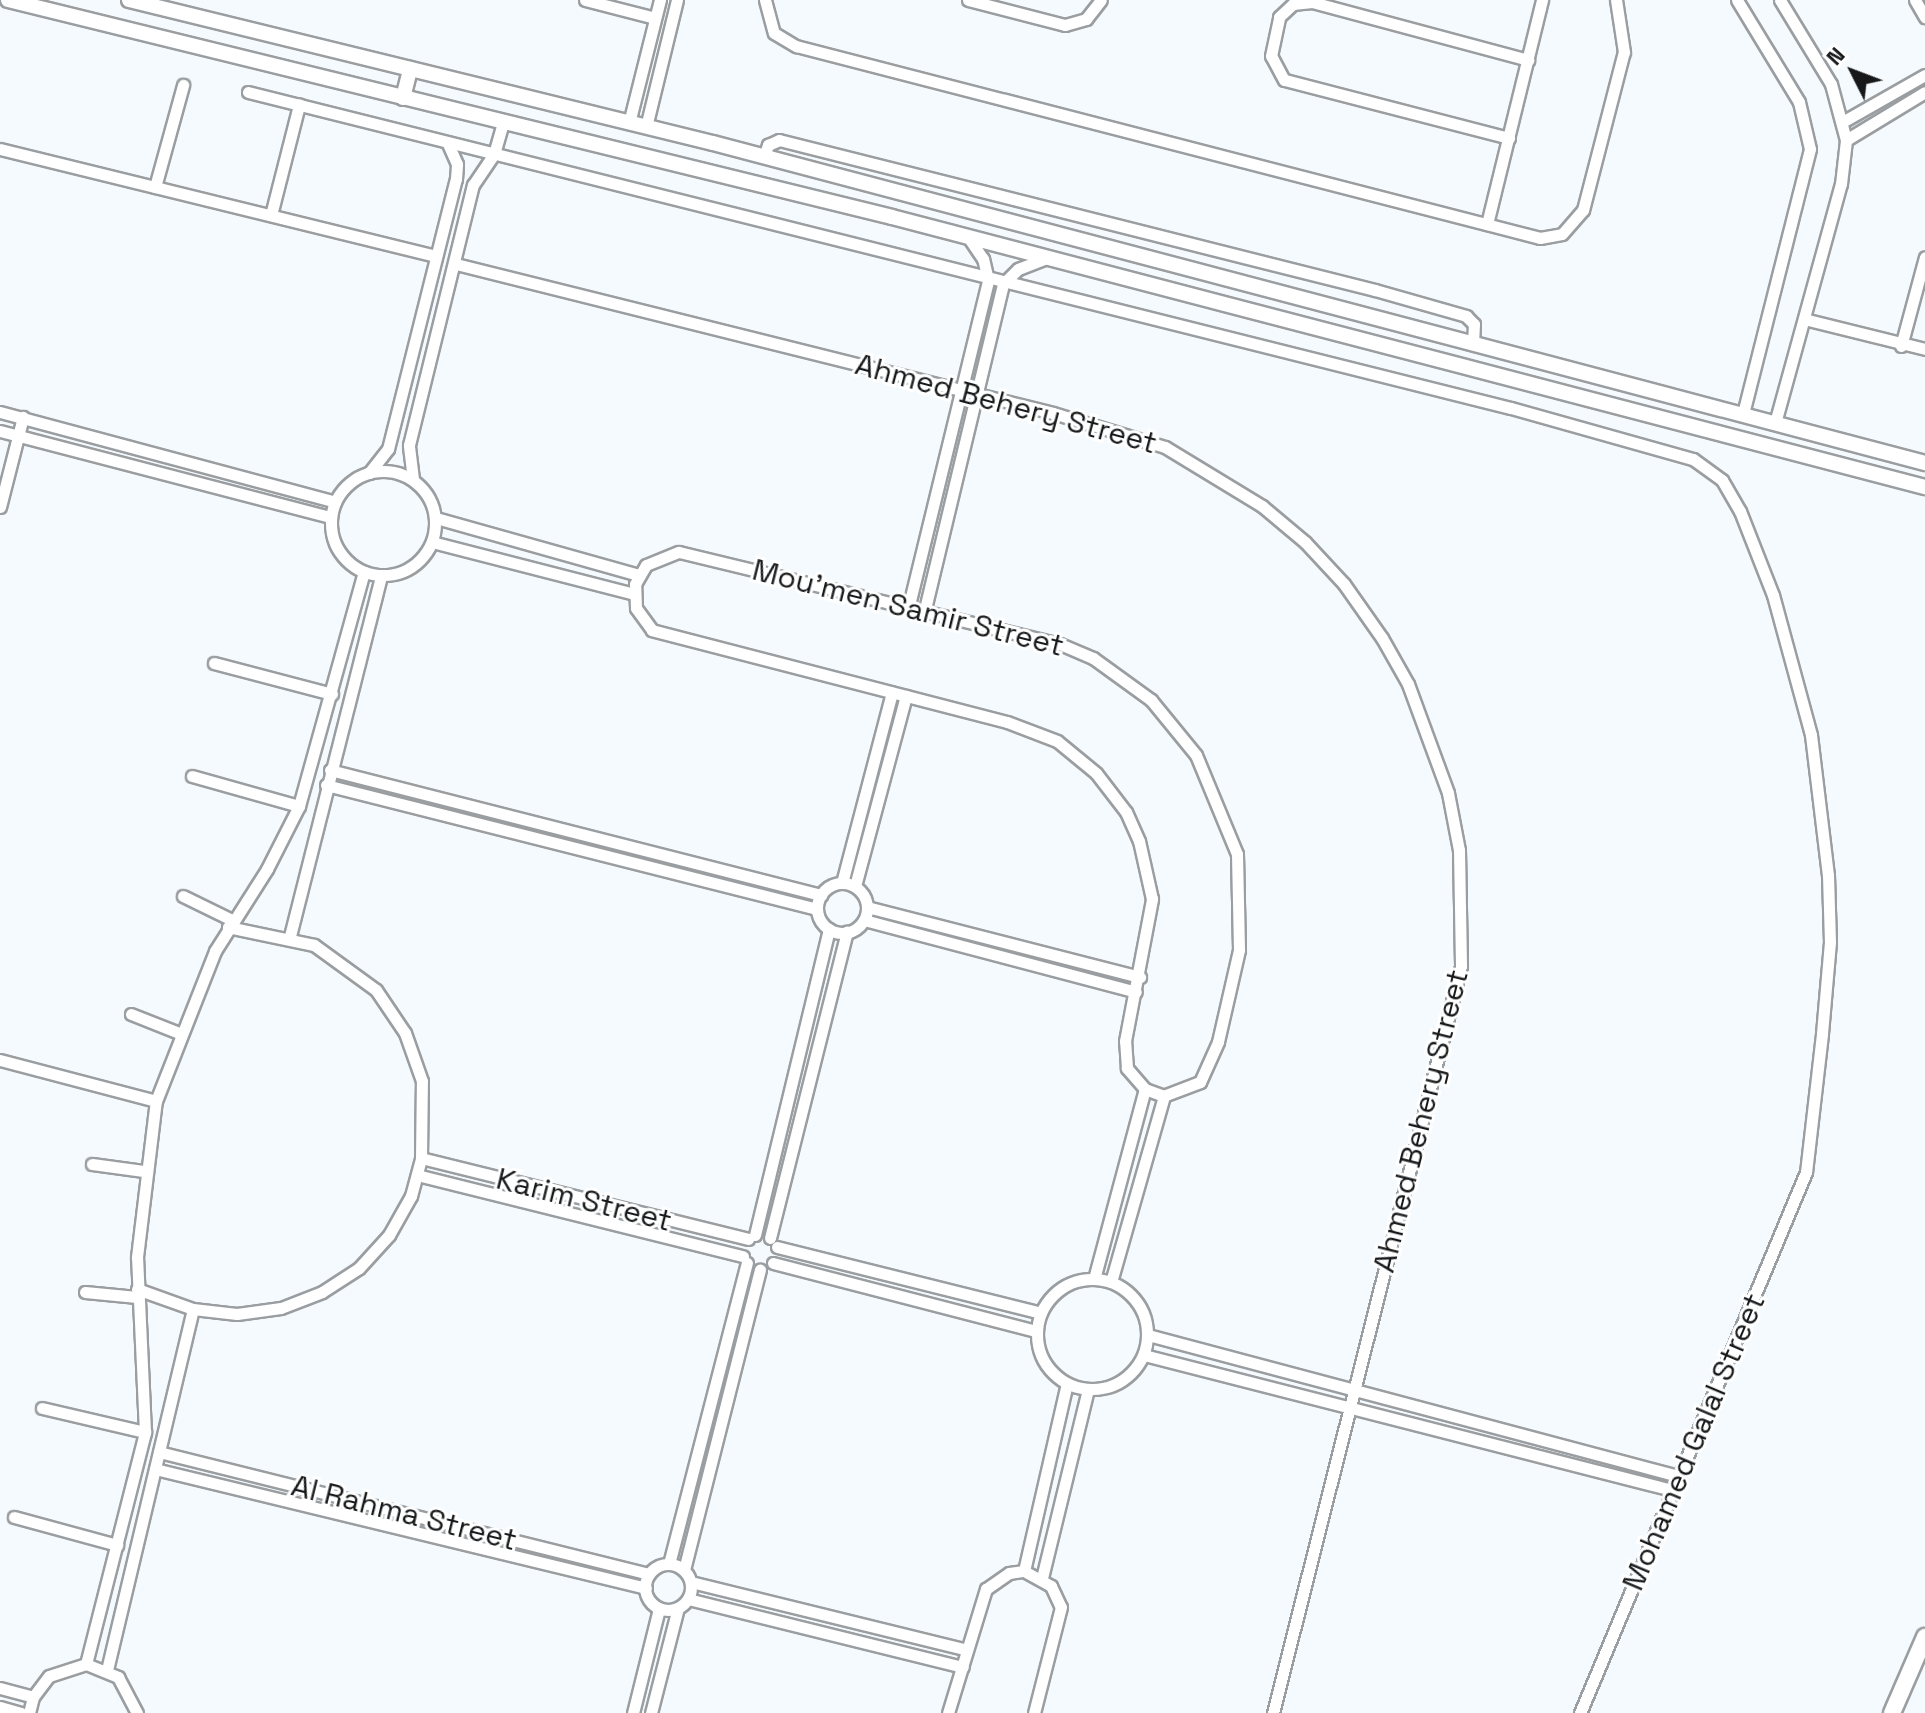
<!DOCTYPE html>
<html>
<head>
<meta charset="utf-8">
<style>
  body { margin:0 }
  #map { position:relative; width:1925px; height:1713px; overflow:hidden; background:#f5fafe; font-family:"Space Grotesk",sans-serif }
  div>[style] { position:absolute }
  .roads { filter:drop-shadow(2px 0 #9a9ea1) drop-shadow(-2px 0 #9a9ea1) drop-shadow(0 2px #9a9ea1) drop-shadow(0 -2px #9a9ea1) }
  .minor>* { height:11px; margin:-5.5px; padding:0 5.5px; transform-origin:5.5px; border-radius:5.5px; background:#fff }
  .minor>.ring { margin:-5.5px; padding:0; box-sizing:content-box; background:none; border:11px solid #fff; border-radius:50% }
  .tertiary>* { height:14px; margin:-7px; padding:0 7px; transform-origin:7px; border-radius:7px; background:#fff }
  .secondary>* { height:16px; margin:-8px; padding:0 8px; transform-origin:8px; border-radius:8px; background:#fff }
  span { translate:-50% -50%; white-space:nowrap; text-align:center; line-height:1.15; -webkit-text-stroke:6px #fff; paint-order:stroke }
  .street-label { font-size:30px; color:#161819 }
  .north { position:absolute; left:1813px; top:32px; width:80px; height:80px; -webkit-text-stroke:6px #fff; paint-order:stroke; rotate:312deg; font-size:22px; font-weight:700; line-height:32px; text-align:center; color:#161819 }
  .north::after { content:''; display:block; margin:auto; width:28px; height:36px; background:#161819; clip-path:polygon(50% 0,100% 100%,50% 72%,0 100%) }
</style>
</head>
<body>
<div id="map">
  <div class="roads">
    <div class="minor">
      <i style="left:585px;top:0;width:72px;rotate:14.4deg"></i>
      <i style="left:765px;top:0;width:34px;rotate:75deg"></i>
      <i style="left:774px;top:33px;width:26px;rotate:31deg"></i>
      <i style="left:796px;top:46px;width:768px;rotate:14.47deg"></i>
      <i style="left:1540px;top:238px;width:22px;rotate:-10deg"></i>
      <i style="left:1562px;top:234px;width:32px;rotate:-49deg"></i>
      <i style="left:1583px;top:210px;width:163px;rotate:-75.5deg"></i>
      <i style="left:1624px;top:52px;width:53px;rotate:-98.7deg"></i>
      <i style="left:968px;top:0;width:100px;rotate:14.5deg"></i>
      <i style="left:1065px;top:25px;width:22px;rotate:-16deg"></i>
      <i style="left:1086px;top:19px;width:24px;rotate:-52deg"></i>
      <i style="left:1737px;top:0;width:119px;rotate:58.7deg"></i>
      <i style="left:1799px;top:102px;width:48px;rotate:76.8deg"></i>
      <i style="left:1810px;top:149px;width:273px;rotate:104.2deg"></i>
      <i style="left:1915px;top:0;width:20px;rotate:60deg"></i>
      <i style="left:248px;top:92px;width:1302px;rotate:14.05deg"></i>
      <i style="left:1511px;top:408px;width:189px;rotate:15.7deg"></i>
      <i style="left:1693px;top:459px;width:36px;rotate:36deg"></i>
      <i style="left:1722px;top:480px;width:36px;rotate:60deg"></i>
      <i style="left:1740px;top:511px;width:90px;rotate:68.6deg"></i>
      <i style="left:1773px;top:595px;width:145px;rotate:74.8deg"></i>
      <i style="left:1811px;top:735px;width:141px;rotate:83.1deg"></i>
      <i style="left:1828px;top:875px;width:67px;rotate:88.3deg"></i>
      <i style="left:1830px;top:942px;width:92px;rotate:95deg"></i>
      <i style="left:1822px;top:1034px;width:139px;rotate:96.6deg"></i>
      <i style="left:1806px;top:1172px;width:586px;rotate:112.67deg"></i>
      <i style="left:1844px;top:121px;width:93px;rotate:-29.6deg"></i>
      <i style="left:629px;top:123px;width:127px;rotate:-75.9deg"></i>
      <i style="left:646px;top:127px;width:131px;rotate:-76.3deg"></i>
      <i style="left:1509px;top:138px;width:232px;rotate:-165.5deg"></i>
      <i style="left:1284px;top:80px;width:27px;rotate:-118deg"></i>
      <i style="left:1271px;top:56px;width:40px;rotate:-78deg"></i>
      <i style="left:1279px;top:17px;width:19px;rotate:-43deg"></i>
      <i style="left:1293px;top:4px;width:19px;rotate:-6deg"></i>
      <i style="left:1312px;top:2px;width:224px;rotate:15deg"></i>
      <i style="left:1846px;top:140px;width:92px;rotate:-31.3deg"></i>
      <i style="left:0;top:149px;width:449px;rotate:13.8deg"></i>
      <i style="left:764px;top:157px;width:13px;rotate:-72deg"></i>
      <i style="left:768px;top:145px;width:12px;rotate:-24deg"></i>
      <i style="left:779px;top:140px;width:615px;rotate:14.13deg"></i>
      <i style="left:1375px;top:290px;width:95px;rotate:15.9deg"></i>
      <i style="left:1466px;top:316px;width:11px;rotate:45deg"></i>
      <i style="left:1474px;top:324px;width:17px;rotate:93deg"></i>
      <i style="left:155px;top:187px;width:106px;rotate:-74.6deg"></i>
      <i style="left:271px;top:215px;width:114px;rotate:-75.7deg"></i>
      <i style="left:1487px;top:224px;width:231px;rotate:-76.2deg"></i>
      <i style="left:456px;top:264px;width:615px;rotate:14.01deg"></i>
      <i style="left:1053px;top:413px;width:117px;rotate:16.9deg"></i>
      <i style="left:1165px;top:447px;width:114px;rotate:31.3deg"></i>
      <i style="left:1262px;top:506px;width:56px;rotate:39.9deg"></i>
      <i style="left:1305px;top:542px;width:57px;rotate:47.1deg"></i>
      <i style="left:1344px;top:584px;width:66px;rotate:54.9deg"></i>
      <i style="left:1382px;top:638px;width:53px;rotate:60.5deg"></i>
      <i style="left:1408px;top:684px;width:116px;rotate:69.8deg"></i>
      <i style="left:1448px;top:793px;width:58px;rotate:79.1deg"></i>
      <i style="left:1459px;top:850px;width:116px;rotate:89deg"></i>
      <i style="left:1461px;top:966px;width:770px;rotate:104.13deg"></i>
      <i style="left:1804px;top:319px;width:125px;rotate:13.9deg"></i>
      <i style="left:1901px;top:346px;width:92px;rotate:-74.9deg"></i>
      <i style="left:0;top:412px;width:347px;rotate:15deg"></i>
      <i style="left:1775px;top:423px;width:248px;rotate:-74.6deg"></i>
      <i style="left:1841px;top:184px;width:44px;rotate:-83.5deg"></i>
      <i style="left:1846px;top:140px;width:58px;rotate:-105deg"></i>
      <i style="left:1831px;top:84px;width:98px;rotate:-121.3deg"></i>
      <i style="left:0;top:431px;width:342px;rotate:14.6deg"></i>
      <i class="ring" style="left:331px;top:471px;width:93px;height:93px"></i>
      <i style="left:369px;top:473px;width:31px;rotate:-52deg"></i>
      <i style="left:388px;top:449px;width:278px;rotate:-75.9deg"></i>
      <i style="left:456px;top:179px;width:15px;rotate:-86deg"></i>
      <i style="left:457px;top:164px;width:24px;rotate:-114deg"></i>
      <i style="left:413px;top:479px;width:34px;rotate:-97deg"></i>
      <i style="left:409px;top:445px;width:268px;rotate:-76.2deg"></i>
      <i style="left:473px;top:185px;width:37px;rotate:-56deg"></i>
      <i style="left:494px;top:154px;width:33px;rotate:-74deg"></i>
      <i style="left:0;top:507px;width:93px;rotate:-75.7deg"></i>
      <i style="left:436px;top:518px;width:211px;rotate:15.7deg"></i>
      <i style="left:432px;top:542px;width:209px;rotate:14.4deg"></i>
      <i style="left:679px;top:552px;width:392px;rotate:13.6deg"></i>
      <i style="left:1060px;top:644px;width:36px;rotate:23deg"></i>
      <i style="left:1093px;top:658px;width:72px;rotate:35.9deg"></i>
      <i style="left:1151px;top:700px;width:71px;rotate:50.7deg"></i>
      <i style="left:1196px;top:755px;width:107px;rotate:67.5deg"></i>
      <i style="left:1237px;top:854px;width:96px;rotate:88.8deg"></i>
      <i style="left:1239px;top:950px;width:94px;rotate:102.9deg"></i>
      <i style="left:1218px;top:1042px;width:44px;rotate:114.2deg"></i>
      <i style="left:1200px;top:1082px;width:39px;rotate:159deg"></i>
      <i style="left:1164px;top:1096px;width:20px;rotate:-160deg"></i>
      <i style="left:1145px;top:1089px;width:28px;rotate:-131deg"></i>
      <i style="left:1127px;top:1068px;width:27px;rotate:-94deg"></i>
      <i style="left:1125px;top:1041px;width:145px;rotate:-79.2deg"></i>
      <i style="left:1152px;top:899px;width:59px;rotate:-102.6deg"></i>
      <i style="left:1139px;top:841px;width:32px;rotate:-114deg"></i>
      <i style="left:1126px;top:812px;width:49px;rotate:-127.6deg"></i>
      <i style="left:1096px;top:773px;width:50px;rotate:-140.6deg"></i>
      <i style="left:1057px;top:741px;width:53px;rotate:-159.2deg"></i>
      <i style="left:1007px;top:722px;width:367px;rotate:-165.5deg"></i>
      <i style="left:652px;top:630px;width:27px;rotate:-126deg"></i>
      <i style="left:636px;top:608px;width:24px;rotate:-92deg"></i>
      <i style="left:635px;top:584px;width:22px;rotate:-60deg"></i>
      <i style="left:646px;top:565px;width:35px;rotate:-22deg"></i>
      <i style="left:909px;top:605px;width:334px;rotate:-76.3deg"></i>
      <i style="left:988px;top:280px;width:22px;rotate:-103deg"></i>
      <i style="left:983px;top:259px;width:27px;rotate:-124deg"></i>
      <i style="left:925px;top:609px;width:334px;rotate:-76.5deg"></i>
      <i style="left:1003px;top:284px;width:21px;rotate:-45deg"></i>
      <i style="left:1018px;top:269px;width:31px;rotate:-21deg"></i>
      <i style="left:214px;top:663px;width:122px;rotate:14.7deg"></i>
      <i style="left:330px;top:770px;width:507px;rotate:14.28deg"></i>
      <i style="left:192px;top:776px;width:111px;rotate:15.7deg"></i>
      <i style="left:326px;top:785px;width:506px;rotate:14.17deg"></i>
      <i style="left:842px;top:883px;width:197px;rotate:-75.3deg"></i>
      <i class="ring" style="left:817px;top:883px;width:39px;height:39px"></i>
      <i style="left:855px;top:886px;width:197px;rotate:-75deg"></i>
      <i style="left:183px;top:896px;width:55px;rotate:26.1deg"></i>
      <i style="left:867px;top:907px;width:282px;rotate:14.4deg"></i>
      <i style="left:864px;top:920px;width:281px;rotate:14.8deg"></i>
      <i style="left:290px;top:936px;width:371px;rotate:-75.8deg"></i>
      <i style="left:131px;top:1014px;width:52px;rotate:21.6deg"></i>
      <i style="left:0;top:1060px;width:161px;rotate:14.7deg"></i>
      <i style="left:421px;top:1158px;width:337px;rotate:13.9deg"></i>
      <i style="left:92px;top:1164px;width:52px;rotate:7.7deg"></i>
      <i style="left:417px;top:1175px;width:336px;rotate:14deg"></i>
      <i style="left:755px;top:1235px;width:315px;rotate:-76.4deg"></i>
      <i style="left:770px;top:1238px;width:316px;rotate:-75.9deg"></i>
      <i style="left:777px;top:1247px;width:272px;rotate:14deg"></i>
      <i style="left:773px;top:1263px;width:272px;rotate:14.5deg"></i>
      <i class="ring" style="left:1037px;top:1279px;width:99px;height:99px"></i>
      <i style="left:1094px;top:1279px;width:197px;rotate:-75deg"></i>
      <i style="left:1111px;top:1282px;width:193px;rotate:-74.1deg"></i>
      <i style="left:137px;top:1289px;width:59px;rotate:19.7deg"></i>
      <i style="left:193px;top:1309px;width:44px;rotate:6.5deg"></i>
      <i style="left:237px;top:1314px;width:44px;rotate:-7.8deg"></i>
      <i style="left:281px;top:1308px;width:44px;rotate:-21.3deg"></i>
      <i style="left:322px;top:1292px;width:44px;rotate:-33deg"></i>
      <i style="left:359px;top:1268px;width:45px;rotate:-47.7deg"></i>
      <i style="left:389px;top:1235px;width:45px;rotate:-60.6deg"></i>
      <i style="left:411px;top:1196px;width:39px;rotate:-75deg"></i>
      <i style="left:421px;top:1158px;width:77px;rotate:-89.3deg"></i>
      <i style="left:422px;top:1081px;width:51px;rotate:-109.5deg"></i>
      <i style="left:405px;top:1033px;width:52px;rotate:-124deg"></i>
      <i style="left:376px;top:990px;width:77px;rotate:-144deg"></i>
      <i style="left:314px;top:945px;width:88px;rotate:-168.2deg"></i>
      <i style="left:85px;top:1292px;width:52px;rotate:5.5deg"></i>
      <i style="left:1148px;top:1335px;width:548px;rotate:14.9deg"></i>
      <i style="left:1144px;top:1355px;width:545px;rotate:14.34deg"></i>
      <i style="left:42px;top:1408px;width:106px;rotate:13.1deg"></i>
      <i style="left:159px;top:1452px;width:505px;rotate:13.98deg"></i>
      <i style="left:155px;top:1469px;width:505px;rotate:13.62deg"></i>
      <i style="left:14px;top:1517px;width:107px;rotate:15.2deg"></i>
      <i style="left:669px;top:1564px;width:311px;rotate:-75.5deg"></i>
      <i class="ring" style="left:645px;top:1564px;width:35px;height:35px"></i>
      <i style="left:684px;top:1570px;width:310px;rotate:-75.8deg"></i>
      <i style="left:1024px;top:1571px;width:192px;rotate:-77.1deg"></i>
      <i style="left:1042px;top:1578px;width:194px;rotate:-76.3deg"></i>
      <i style="left:691px;top:1582px;width:284px;rotate:13.8deg"></i>
      <i style="left:688px;top:1599px;width:283px;rotate:13.9deg"></i>
      <i style="left:86px;top:1664px;width:239px;rotate:-75.7deg"></i>
      <i style="left:145px;top:1432px;width:175px;rotate:-92.6deg"></i>
      <i style="left:137px;top:1257px;width:157px;rotate:-83.1deg"></i>
      <i style="left:156px;top:1101px;width:161px;rotate:-68.5deg"></i>
      <i style="left:215px;top:951px;width:97px;rotate:-57.6deg"></i>
      <i style="left:267px;top:869px;width:71px;rotate:-63.1deg"></i>
      <i style="left:299px;top:806px;width:243px;rotate:-74.5deg"></i>
      <i style="left:107px;top:1670px;width:371px;rotate:-76.6deg"></i>
      <i style="left:0;top:1688px;width:34px;rotate:15deg"></i>
      <i style="left:0;top:1707px;width:22px;rotate:16deg"></i>
      <i style="left:29px;top:1713px;width:16px;rotate:-76deg"></i>
      <i style="left:33px;top:1697px;width:26px;rotate:-53deg"></i>
      <i style="left:49px;top:1676px;width:39px;rotate:-18deg"></i>
      <i style="left:86px;top:1664px;width:35px;rotate:22deg"></i>
      <i style="left:118px;top:1677px;width:41px;rotate:62.2deg"></i>
      <i style="left:633px;top:1713px;width:107px;rotate:-76deg"></i>
      <i style="left:651px;top:1713px;width:108px;rotate:-75.6deg"></i>
      <i style="left:948px;top:1713px;width:130px;rotate:-73deg"></i>
      <i style="left:986px;top:1589px;width:28px;rotate:-35deg"></i>
      <i style="left:1009px;top:1573px;width:15px;rotate:-8deg"></i>
      <i style="left:1024px;top:1571px;width:31px;rotate:29deg"></i>
      <i style="left:1051px;top:1586px;width:23px;rotate:65deg"></i>
      <i style="left:1061px;top:1607px;width:109px;rotate:104.3deg"></i>
    </div>
    <div class="tertiary">
      <i style="left:8px;top:0;width:910px;rotate:13.79deg"></i>
      <i style="left:892px;top:217px;width:1068px;rotate:14.65deg"></i>
      <i style="left:129px;top:0;width:601px;rotate:13.76deg"></i>
      <i style="left:713px;top:143px;width:1254px;rotate:14.79deg"></i>
      <i style="left:403px;top:98px;width:30px;rotate:-76deg"></i>
    </div>
    <div class="secondary">
      <i style="left:1892px;top:1713px;width:83px;rotate:-66.5deg"></i>
    </div>
  </div>
  <div class="street-label">
    <span style="left:1006px;top:404px;rotate:15deg">Ahmed Behery Street</span>
    <span style="left:908px;top:608px;rotate:14deg">Mou'men Samir Street</span>
    <span style="left:1421px;top:1121px;rotate:-76deg">Ahmed Behery Street</span>
    <span style="left:584px;top:1200px;rotate:14deg">Karim Street</span>
    <span style="left:1694px;top:1442px;rotate:-67deg">Mohamed Galal Street</span>
    <span style="left:404px;top:1513px;rotate:14deg">Al Rahma Street</span>
  </div>
  <div class="north">N</div>
</div>
</body>
</html>
